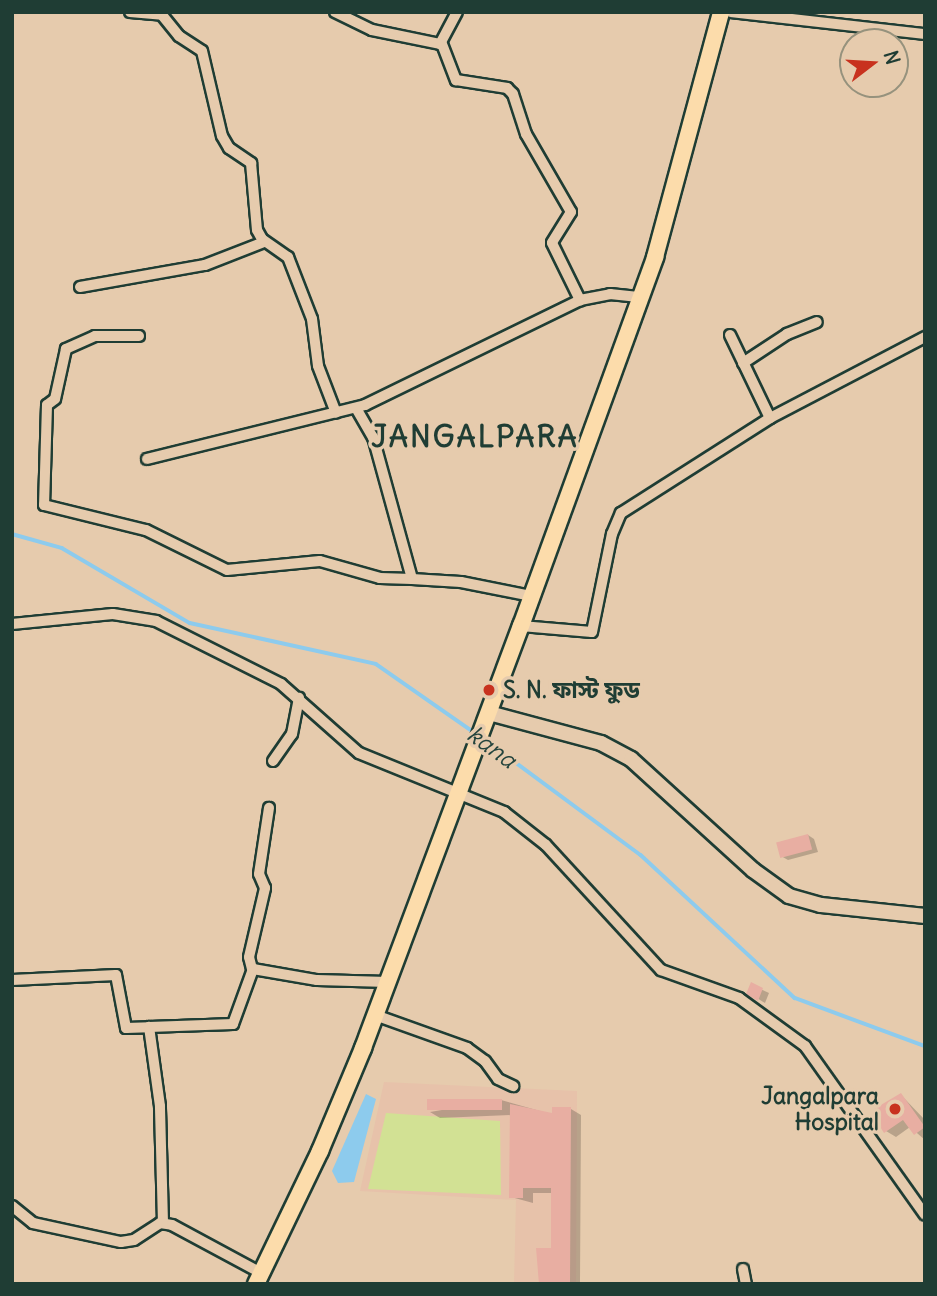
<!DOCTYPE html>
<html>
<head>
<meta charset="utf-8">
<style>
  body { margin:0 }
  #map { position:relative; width:937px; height:1296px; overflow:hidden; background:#e6cbad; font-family:Delius,"Noto Sans Bengali",sans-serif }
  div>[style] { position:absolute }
  .built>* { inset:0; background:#e7c2aa }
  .green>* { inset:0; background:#d2e194 }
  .water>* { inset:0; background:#8dcbed }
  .shadow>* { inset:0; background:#0003 }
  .stream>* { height:3.5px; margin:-1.75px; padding:0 1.75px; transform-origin:1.75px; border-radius:1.75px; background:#8dcbed }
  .building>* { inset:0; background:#e8aea2; transform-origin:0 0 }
  .roads { filter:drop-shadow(2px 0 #1f3d34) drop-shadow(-2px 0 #1f3d34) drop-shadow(0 2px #1f3d34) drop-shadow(0 -2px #1f3d34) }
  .street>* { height:10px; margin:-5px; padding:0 5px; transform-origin:5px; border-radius:5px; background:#e6cbad }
  .secondary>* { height:14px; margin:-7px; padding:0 7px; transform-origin:7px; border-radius:7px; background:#e6cbad }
  .primary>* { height:16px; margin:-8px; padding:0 8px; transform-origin:8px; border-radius:8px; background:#fcdcab }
  .dots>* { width:19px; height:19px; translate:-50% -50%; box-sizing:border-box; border:4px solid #e6cbad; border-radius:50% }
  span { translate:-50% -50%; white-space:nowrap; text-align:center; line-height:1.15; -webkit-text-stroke:7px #e6cbad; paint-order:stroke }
  .poi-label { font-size:23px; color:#1f3d34; font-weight:700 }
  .left { translate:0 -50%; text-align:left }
  .right { translate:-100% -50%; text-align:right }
  .water-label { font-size:24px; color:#24443d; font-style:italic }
  .district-label { font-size:30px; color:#1f3d34; font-weight:700; letter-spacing:2px }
  .frame { position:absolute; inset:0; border:14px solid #1f3d34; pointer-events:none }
  .north { position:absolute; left:839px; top:28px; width:70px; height:70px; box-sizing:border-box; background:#e6cbad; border:2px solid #96927d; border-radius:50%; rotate:73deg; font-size:19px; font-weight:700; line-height:28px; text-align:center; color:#1f3d34 }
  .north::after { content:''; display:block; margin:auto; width:24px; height:32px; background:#c8321e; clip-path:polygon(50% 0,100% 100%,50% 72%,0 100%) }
</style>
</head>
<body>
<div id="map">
  <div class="built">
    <i style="clip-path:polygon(384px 1082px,577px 1091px,576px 1284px,514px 1283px,516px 1200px,360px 1191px)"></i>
  </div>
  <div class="green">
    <i style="clip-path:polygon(386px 1113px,500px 1121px,501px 1195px,368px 1189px)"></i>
  </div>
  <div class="water">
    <i style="clip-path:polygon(366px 1094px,376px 1099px,354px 1182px,338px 1183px,332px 1171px)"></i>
  </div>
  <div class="shadow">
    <i style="clip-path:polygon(808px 835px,814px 839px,818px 852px,788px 860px,781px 856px)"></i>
    <i style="clip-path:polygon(752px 985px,769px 993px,765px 1003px,749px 993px)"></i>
    <i style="clip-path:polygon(901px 1095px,925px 1120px,925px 1140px,910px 1127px,896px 1137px,886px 1131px,876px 1110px)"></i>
    <i style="clip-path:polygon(501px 1100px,554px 1115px,571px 1109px,581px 1115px,580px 1284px,541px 1284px,553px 1250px,553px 1193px,533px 1193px,533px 1203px,511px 1197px,512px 1115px,440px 1118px,430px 1112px)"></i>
  </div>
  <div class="stream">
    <i style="left:12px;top:534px;width:52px;rotate:15.6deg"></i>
    <i style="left:62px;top:548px;width:148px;rotate:30.4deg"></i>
    <i style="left:190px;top:623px;width:190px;rotate:12.4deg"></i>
    <i style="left:376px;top:664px;width:121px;rotate:34.9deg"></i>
    <i style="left:484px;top:739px;width:195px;rotate:36.5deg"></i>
    <i style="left:641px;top:855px;width:210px;rotate:42.9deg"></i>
    <i style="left:795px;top:998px;width:139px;rotate:20.3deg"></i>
  </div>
  <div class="building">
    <i style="left:808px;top:834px;width:16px;height:33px;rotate:75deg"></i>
    <i style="clip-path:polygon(751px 982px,763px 988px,758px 1001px,746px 994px)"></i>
    <i style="clip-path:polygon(901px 1093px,925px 1127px,914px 1135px,903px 1120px,884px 1133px,877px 1122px,881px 1119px,874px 1109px)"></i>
    <i style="left:502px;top:1099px;width:11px;height:75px;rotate:90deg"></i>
    <i style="clip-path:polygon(510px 1104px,552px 1113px,552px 1107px,571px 1107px,570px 1284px,539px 1284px,536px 1248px,551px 1248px,551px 1188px,523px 1188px,523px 1198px,509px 1198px)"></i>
  </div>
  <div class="roads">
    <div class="street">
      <i style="left:130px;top:12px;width:32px;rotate:5deg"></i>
      <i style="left:162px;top:15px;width:27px;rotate:51deg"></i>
      <i style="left:179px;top:36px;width:27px;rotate:33deg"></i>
      <i style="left:202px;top:51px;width:87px;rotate:76.8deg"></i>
      <i style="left:222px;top:136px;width:14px;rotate:60deg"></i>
      <i style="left:229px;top:148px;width:27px;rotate:34deg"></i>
      <i style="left:251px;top:163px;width:67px;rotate:84.9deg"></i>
      <i style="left:257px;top:230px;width:10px;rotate:61deg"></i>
      <i style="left:262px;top:239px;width:32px;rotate:35deg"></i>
      <i style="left:288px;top:257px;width:66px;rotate:68.8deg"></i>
      <i style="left:312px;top:319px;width:47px;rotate:82.7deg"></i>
      <i style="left:318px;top:366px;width:50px;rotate:69deg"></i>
      <i style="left:335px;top:12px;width:41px;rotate:25.9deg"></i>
      <i style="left:372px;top:30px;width:69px;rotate:11.6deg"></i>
      <i style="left:440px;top:44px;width:36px;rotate:-62deg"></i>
      <i style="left:731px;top:12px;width:195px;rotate:6.5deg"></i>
      <i style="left:442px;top:44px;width:39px;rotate:69deg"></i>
      <i style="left:456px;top:80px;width:52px;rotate:8.9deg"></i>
      <i style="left:507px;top:88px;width:8px;rotate:45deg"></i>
      <i style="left:513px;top:94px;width:42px;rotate:72deg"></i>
      <i style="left:526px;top:134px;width:90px;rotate:60deg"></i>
      <i style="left:571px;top:212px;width:36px;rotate:122deg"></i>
      <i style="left:552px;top:243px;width:64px;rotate:63.8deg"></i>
      <i style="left:80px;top:287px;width:127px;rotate:-10deg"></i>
      <i style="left:205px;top:265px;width:63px;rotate:-21.3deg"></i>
      <i style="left:730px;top:335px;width:92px;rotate:64.3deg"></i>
      <i style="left:139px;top:336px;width:44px;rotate:180deg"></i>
      <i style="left:95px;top:336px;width:32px;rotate:156deg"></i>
      <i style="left:66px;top:349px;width:51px;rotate:102.4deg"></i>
      <i style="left:55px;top:399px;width:10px;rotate:143deg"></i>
      <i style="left:47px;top:405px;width:100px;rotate:91.7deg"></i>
      <i style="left:44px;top:505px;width:105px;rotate:13.8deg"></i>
      <i style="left:146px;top:530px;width:90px;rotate:26.3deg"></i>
      <i style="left:227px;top:570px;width:93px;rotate:-5.5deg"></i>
      <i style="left:320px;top:561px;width:62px;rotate:15.8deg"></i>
      <i style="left:380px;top:578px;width:32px;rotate:2deg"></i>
      <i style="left:743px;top:363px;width:53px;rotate:-33.4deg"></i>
      <i style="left:787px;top:334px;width:32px;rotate:-22deg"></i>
      <i style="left:356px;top:408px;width:34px;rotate:60deg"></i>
      <i style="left:373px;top:437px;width:147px;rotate:74.6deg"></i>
      <i style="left:412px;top:579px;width:49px;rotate:3.5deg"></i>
      <i style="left:461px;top:582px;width:71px;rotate:11.3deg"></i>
      <i style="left:147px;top:459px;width:225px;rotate:-13.9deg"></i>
      <i style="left:365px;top:405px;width:239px;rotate:-26deg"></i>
      <i style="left:580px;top:300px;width:31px;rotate:-11deg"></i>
      <i style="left:610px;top:294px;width:31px;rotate:6deg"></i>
      <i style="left:12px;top:624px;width:101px;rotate:-5.7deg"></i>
      <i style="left:113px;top:614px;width:44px;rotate:9.2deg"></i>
      <i style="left:156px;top:621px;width:140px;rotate:26.7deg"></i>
      <i style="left:281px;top:684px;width:104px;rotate:41.5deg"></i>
      <i style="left:359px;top:753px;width:157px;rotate:22.1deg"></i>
      <i style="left:504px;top:812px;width:53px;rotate:38.2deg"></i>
      <i style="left:546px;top:845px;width:170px;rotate:47.4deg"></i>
      <i style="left:661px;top:970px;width:83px;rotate:19.7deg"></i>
      <i style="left:739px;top:998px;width:82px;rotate:36deg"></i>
      <i style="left:805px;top:1046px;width:207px;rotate:54.6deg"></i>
      <i style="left:521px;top:626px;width:71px;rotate:4.8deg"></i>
      <i style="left:592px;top:632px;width:100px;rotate:-78.5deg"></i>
      <i style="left:612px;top:534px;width:23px;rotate:-67deg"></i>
      <i style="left:621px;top:513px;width:177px;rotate:-32.5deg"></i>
      <i style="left:770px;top:418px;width:175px;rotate:-27.6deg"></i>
      <i style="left:273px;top:761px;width:33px;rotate:-55deg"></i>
      <i style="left:292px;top:734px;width:37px;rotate:-79deg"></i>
      <i style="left:252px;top:969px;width:12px;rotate:-104deg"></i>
      <i style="left:249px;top:957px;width:71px;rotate:-76.9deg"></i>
      <i style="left:265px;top:888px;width:15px;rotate:-113deg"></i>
      <i style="left:259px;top:874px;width:67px;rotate:-81.4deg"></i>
      <i style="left:12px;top:980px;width:104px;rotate:-2.8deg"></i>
      <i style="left:116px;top:975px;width:54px;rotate:79.3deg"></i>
      <i style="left:126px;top:1028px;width:23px;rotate:-2deg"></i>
      <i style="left:375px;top:1015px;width:98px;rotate:19.7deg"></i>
      <i style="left:467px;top:1048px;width:22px;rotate:36deg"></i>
      <i style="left:485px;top:1061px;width:22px;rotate:54deg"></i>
      <i style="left:498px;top:1079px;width:17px;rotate:25deg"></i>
      <i style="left:12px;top:1206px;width:27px;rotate:39deg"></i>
      <i style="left:33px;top:1223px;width:90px;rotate:12.2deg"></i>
      <i style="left:121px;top:1242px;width:13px;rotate:-9deg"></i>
      <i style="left:134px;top:1240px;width:31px;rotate:-33deg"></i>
      <i style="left:160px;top:1223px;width:12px;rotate:9deg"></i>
      <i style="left:172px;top:1225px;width:101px;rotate:28.3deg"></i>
      <i style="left:163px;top:1223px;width:117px;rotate:-91.5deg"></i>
      <i style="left:160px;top:1106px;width:80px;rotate:-97.9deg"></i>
      <i style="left:149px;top:1027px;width:84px;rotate:-2deg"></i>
      <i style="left:233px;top:1024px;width:59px;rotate:-70deg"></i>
      <i style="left:253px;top:969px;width:65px;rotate:9.8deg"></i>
      <i style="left:317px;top:980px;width:71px;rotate:1.6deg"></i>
      <i style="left:743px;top:1269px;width:15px;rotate:79deg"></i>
    </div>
    <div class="secondary">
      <i style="left:489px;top:713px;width:116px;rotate:15deg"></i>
      <i style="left:601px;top:743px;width:34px;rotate:28deg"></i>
      <i style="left:631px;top:759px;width:165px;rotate:42.3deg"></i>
      <i style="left:753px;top:870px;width:44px;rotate:35.8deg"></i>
      <i style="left:789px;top:896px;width:33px;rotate:16deg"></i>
      <i style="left:821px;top:905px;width:105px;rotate:6deg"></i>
    </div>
    <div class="primary">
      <i style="left:256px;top:1284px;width:148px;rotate:-64.3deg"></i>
      <i style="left:320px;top:1151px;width:112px;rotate:-67.3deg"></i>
      <i style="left:363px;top:1048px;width:451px;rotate:-69.5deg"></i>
      <i style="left:521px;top:626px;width:393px;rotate:-70deg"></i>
      <i style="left:655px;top:257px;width:254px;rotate:-74.9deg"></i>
    </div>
  </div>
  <div class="dots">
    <i style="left:489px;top:690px;background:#c8321e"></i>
    <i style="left:895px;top:1109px;background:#c8321e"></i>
  </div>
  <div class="poi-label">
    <span class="left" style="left:503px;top:690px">S. N. ফাস্ট ফুড</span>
    <span class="right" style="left:879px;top:1109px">Jangalpara<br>Hospital</span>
  </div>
  <div class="water-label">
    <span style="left:492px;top:747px;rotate:36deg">kana</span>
  </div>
  <div class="district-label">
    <span style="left:475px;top:436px">JANGALPARA</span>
  </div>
  <div class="frame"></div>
  <div class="north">N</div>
</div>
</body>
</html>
